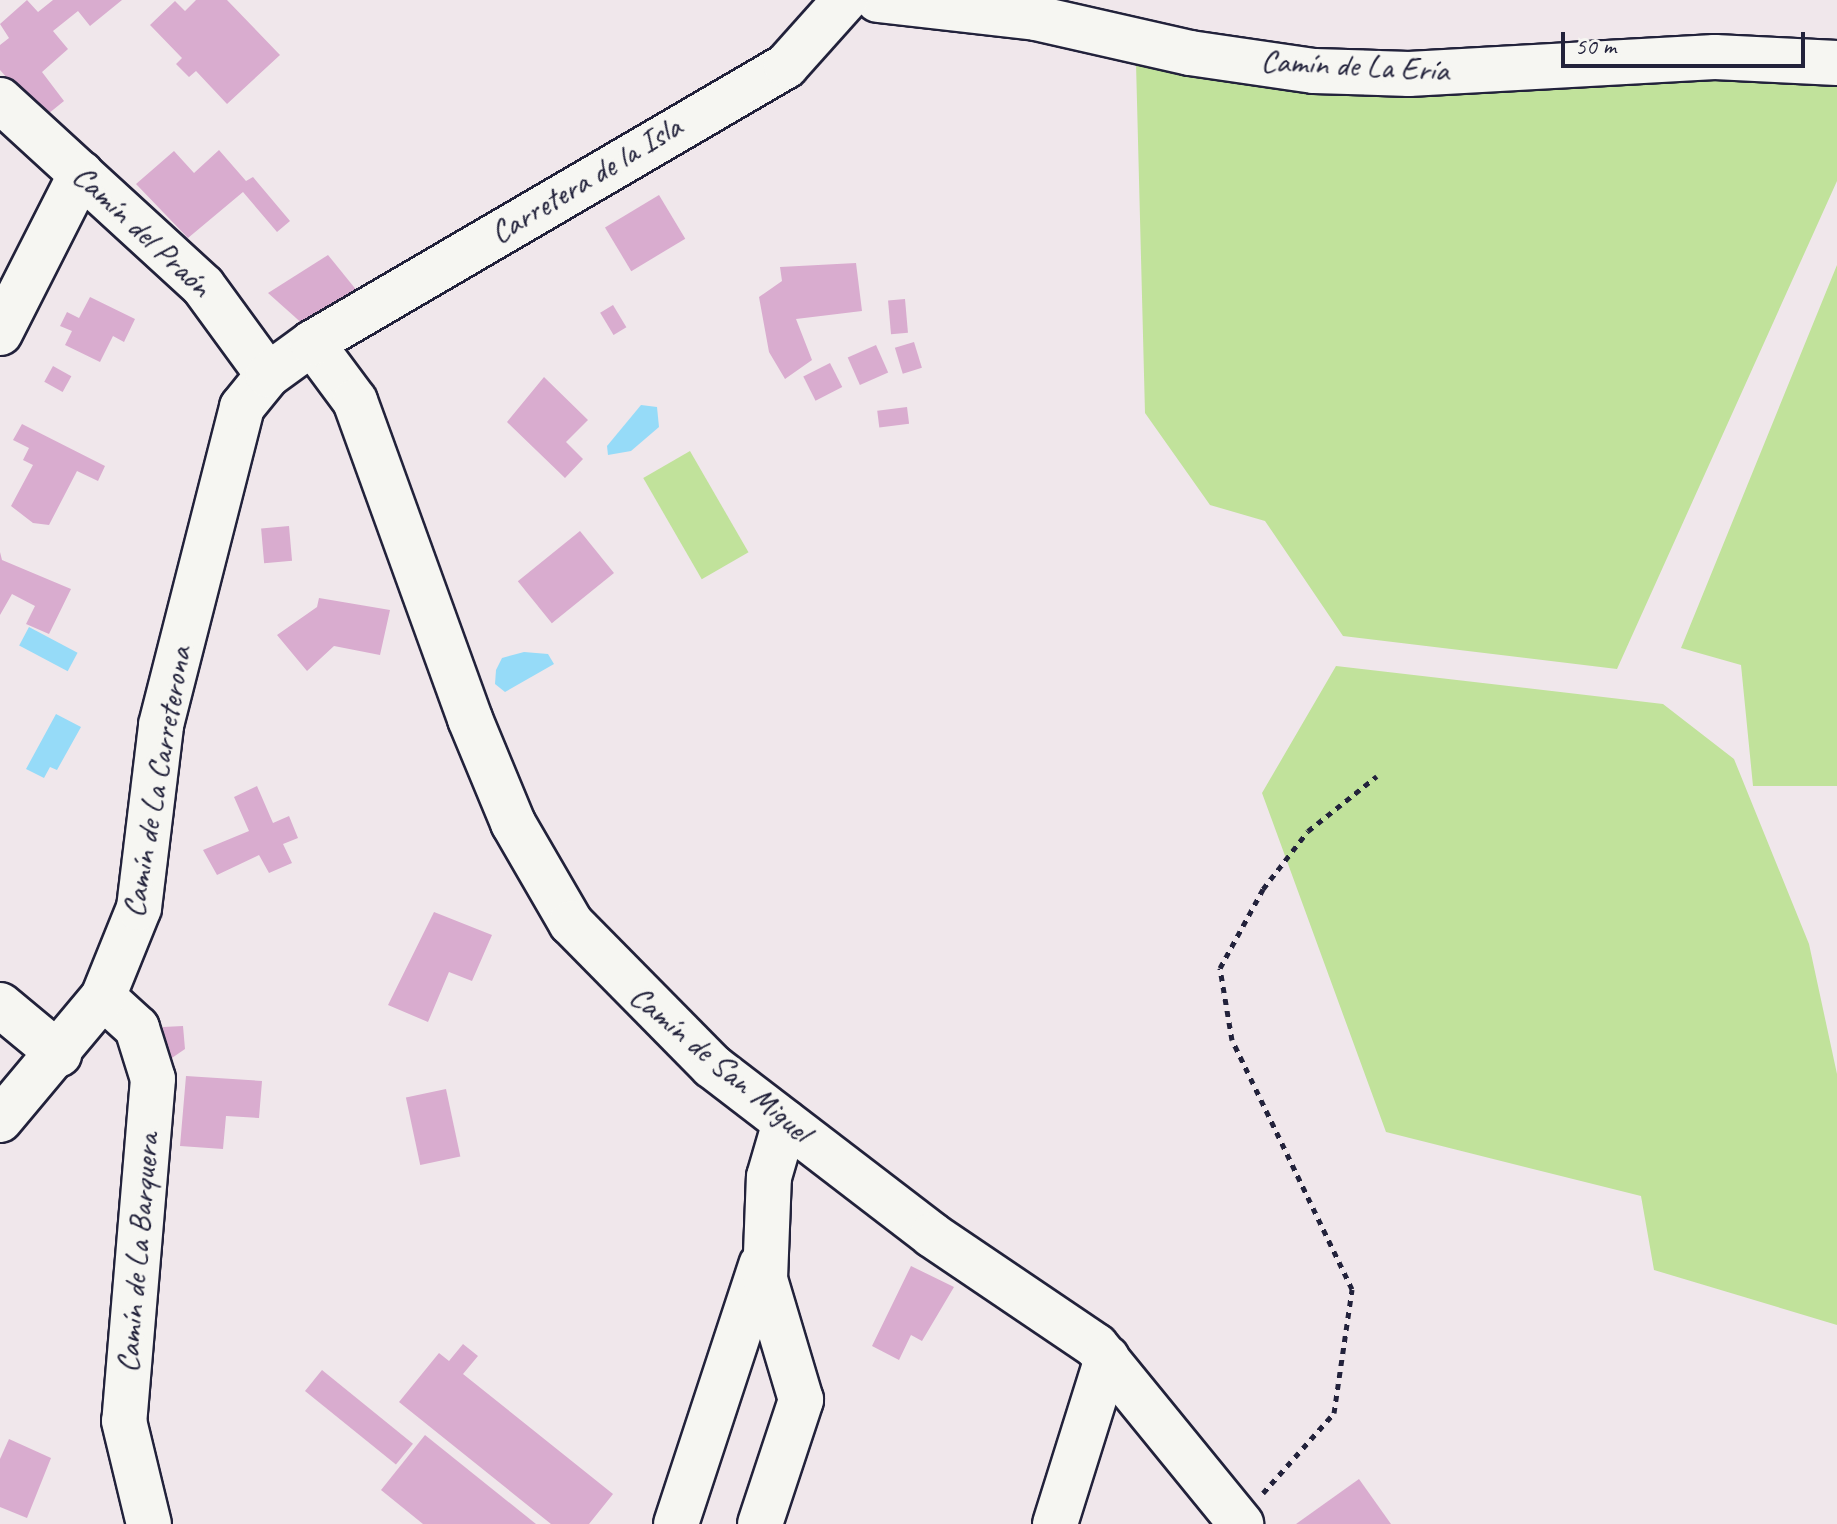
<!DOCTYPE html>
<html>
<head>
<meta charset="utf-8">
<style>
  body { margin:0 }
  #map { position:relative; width:1837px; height:1524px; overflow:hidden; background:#f0e7eb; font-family:Caveat,sans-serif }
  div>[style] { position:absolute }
  .green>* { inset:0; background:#c1e29b; transform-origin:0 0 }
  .water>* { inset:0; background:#96dbf8; transform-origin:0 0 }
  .building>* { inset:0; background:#d9accf; transform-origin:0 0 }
  .path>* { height:5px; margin-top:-2.5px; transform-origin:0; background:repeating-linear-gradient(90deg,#22223b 0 6px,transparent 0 12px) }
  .roads { filter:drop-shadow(2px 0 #22223b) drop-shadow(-2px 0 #22223b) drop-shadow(0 2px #22223b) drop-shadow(0 -2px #22223b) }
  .minor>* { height:44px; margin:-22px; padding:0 22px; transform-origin:22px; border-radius:22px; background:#f6f6f2 }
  span { translate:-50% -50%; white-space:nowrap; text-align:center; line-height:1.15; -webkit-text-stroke:7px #f6f6f2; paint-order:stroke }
  .street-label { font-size:32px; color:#22223b }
  .scale { position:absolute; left:1561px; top:32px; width:244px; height:36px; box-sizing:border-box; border:4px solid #22223b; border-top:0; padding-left:10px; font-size:24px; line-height:28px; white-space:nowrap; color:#22223b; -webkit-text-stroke:6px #f6f6f2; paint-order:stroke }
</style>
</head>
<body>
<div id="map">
  <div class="green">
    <i style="clip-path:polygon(1136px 63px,1200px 79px,1350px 94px,1697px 74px,1837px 80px,1837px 181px,1617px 669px,1343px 636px,1265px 521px,1210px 505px,1145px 413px)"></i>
    <i style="clip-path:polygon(1837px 265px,1837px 786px,1753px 786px,1741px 665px,1681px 648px)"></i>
    <i style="left:690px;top:451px;width:117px;height:54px;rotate:60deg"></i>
    <i style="clip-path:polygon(1336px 666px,1663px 704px,1734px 759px,1809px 944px,1837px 1074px,1837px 1325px,1654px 1270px,1641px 1196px,1386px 1132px,1262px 793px)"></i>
  </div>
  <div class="water">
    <i style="clip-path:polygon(641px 405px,657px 407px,659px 427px,631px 451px,608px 455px,607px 446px)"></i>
    <i style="left:29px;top:627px;width:55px;height:21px;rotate:28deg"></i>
    <i style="clip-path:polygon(524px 652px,548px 654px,554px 664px,505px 692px,495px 684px,496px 670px,502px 658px)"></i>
    <i style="clip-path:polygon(56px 714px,81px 727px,57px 770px,50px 767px,44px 778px,26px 769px)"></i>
  </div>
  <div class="building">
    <i style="clip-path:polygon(27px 0,38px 12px,53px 0,122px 0,90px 26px,78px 11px,53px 31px,68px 49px,42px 72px,64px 101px,43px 118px,0 70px,0 45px,9px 38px,0 24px)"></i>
    <i style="clip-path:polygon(196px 0,227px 0,280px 55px,227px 104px,196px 71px,189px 77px,176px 64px,182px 58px,150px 25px,175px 1px,185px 11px)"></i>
    <i style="clip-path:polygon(219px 150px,246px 181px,253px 177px,290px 221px,277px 232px,243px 192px,188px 238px,136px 184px,174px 151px,194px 173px)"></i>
    <i style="left:659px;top:195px;width:51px;height:63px;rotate:59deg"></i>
    <i style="clip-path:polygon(328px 255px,358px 292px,305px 326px,268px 293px)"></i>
    <i style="clip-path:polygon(856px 263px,862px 311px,796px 319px,812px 360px,785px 379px,769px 352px,759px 297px,782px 281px,780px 267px)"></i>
    <i style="clip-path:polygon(90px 297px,135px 319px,124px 342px,113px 336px,100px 362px,65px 345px,72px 331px,60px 326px,67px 312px,79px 318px)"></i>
    <i style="left:905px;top:299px;width:34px;height:17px;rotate:85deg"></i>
    <i style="left:613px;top:305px;width:26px;height:15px;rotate:59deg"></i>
    <i style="left:914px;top:342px;width:27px;height:20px;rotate:73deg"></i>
    <i style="left:876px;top:345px;width:30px;height:31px;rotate:66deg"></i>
    <i style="left:830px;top:363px;width:27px;height:30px;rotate:63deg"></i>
    <i style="left:53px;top:366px;width:21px;height:18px;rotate:29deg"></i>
    <i style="clip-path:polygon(544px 377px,588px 420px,566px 442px,583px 459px,565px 478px,507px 422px)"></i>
    <i style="left:907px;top:407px;width:17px;height:30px;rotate:83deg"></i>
    <i style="clip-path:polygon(22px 424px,105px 466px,98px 481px,77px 471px,49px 525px,33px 523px,11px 506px,33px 465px,23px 460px,29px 448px,13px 440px)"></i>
    <i style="left:289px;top:526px;width:35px;height:28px;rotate:85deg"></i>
    <i style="left:580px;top:531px;width:54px;height:80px;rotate:51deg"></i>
    <i style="clip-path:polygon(0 552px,2px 560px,71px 589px,49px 634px,26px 624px,35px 606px,12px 594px,0 615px)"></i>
    <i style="clip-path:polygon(319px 598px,390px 610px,380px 655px,334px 646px,307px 671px,277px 635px,317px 607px)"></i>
    <i style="clip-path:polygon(257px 786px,273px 823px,289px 816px,298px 838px,283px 844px,292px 863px,269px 873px,259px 855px,217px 875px,203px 850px,249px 831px,234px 797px)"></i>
    <i style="clip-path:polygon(434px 912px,492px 935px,472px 981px,449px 972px,428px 1022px,388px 1005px)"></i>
    <i style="clip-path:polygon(183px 1026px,185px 1049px,166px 1062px,163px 1027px)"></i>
    <i style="clip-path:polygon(186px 1076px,262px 1081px,259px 1118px,226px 1116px,223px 1149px,180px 1146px)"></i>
    <i style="left:446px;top:1089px;width:69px;height:41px;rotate:78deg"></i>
    <i style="clip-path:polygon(911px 1266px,954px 1287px,922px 1341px,911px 1335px,899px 1360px,872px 1346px)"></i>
    <i style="clip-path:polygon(463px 1344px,478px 1356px,463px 1374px,613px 1494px,589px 1524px,551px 1524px,399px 1402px,439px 1353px,449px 1361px)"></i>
    <i style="left:322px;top:1370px;width:117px;height:27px;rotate:39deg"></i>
    <i style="clip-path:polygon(425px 1435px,536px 1524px,423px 1524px,381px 1490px)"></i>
    <i style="clip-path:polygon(9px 1439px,51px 1458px,27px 1518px,0 1507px,0 1459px)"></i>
    <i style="clip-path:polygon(1359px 1479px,1391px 1524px,1296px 1524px)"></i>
  </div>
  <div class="path">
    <i style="left:1263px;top:1493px;width:107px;rotate:-48.4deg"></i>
    <i style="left:1334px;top:1413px;width:125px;rotate:-81.7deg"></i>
    <i style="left:1352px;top:1289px;width:276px;rotate:-115.7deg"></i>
    <i style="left:1232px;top:1040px;width:73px;rotate:-99.5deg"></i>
    <i style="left:1220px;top:968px;width:90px;rotate:-61.4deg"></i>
    <i style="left:1263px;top:889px;width:73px;rotate:-52.2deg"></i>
    <i style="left:1308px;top:831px;width:88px;rotate:-38.6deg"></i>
  </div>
  <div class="roads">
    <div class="minor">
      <i style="left:878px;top:0;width:159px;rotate:6.5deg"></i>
      <i style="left:1036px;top:18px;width:158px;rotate:12.8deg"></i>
      <i style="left:1190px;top:53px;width:125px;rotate:8.3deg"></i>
      <i style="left:1314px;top:71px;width:95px;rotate:1.8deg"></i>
      <i style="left:1409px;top:74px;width:306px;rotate:-3.2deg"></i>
      <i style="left:1715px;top:57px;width:122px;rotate:2.8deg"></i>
      <i style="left:0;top:100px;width:275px;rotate:42.5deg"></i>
      <i style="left:203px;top:286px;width:110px;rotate:53.9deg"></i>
      <i style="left:0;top:333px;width:179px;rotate:-63.1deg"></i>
      <i style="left:312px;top:343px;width:72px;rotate:53.4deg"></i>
      <i style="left:355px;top:401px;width:338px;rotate:70.1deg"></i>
      <i style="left:470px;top:719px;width:113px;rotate:67.5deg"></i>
      <i style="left:513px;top:823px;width:116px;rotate:59.9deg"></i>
      <i style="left:571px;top:923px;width:201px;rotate:45.4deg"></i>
      <i style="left:712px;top:1066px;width:277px;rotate:37.5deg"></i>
      <i style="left:932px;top:1235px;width:198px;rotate:34.1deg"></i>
      <i style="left:1096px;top:1346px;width:230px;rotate:50.8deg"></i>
      <i style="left:103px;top:997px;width:46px;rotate:42.4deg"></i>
      <i style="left:137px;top:1028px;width:53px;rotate:72.6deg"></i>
      <i style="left:153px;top:1079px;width:343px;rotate:94.8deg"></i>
      <i style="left:124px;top:1421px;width:106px;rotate:76.4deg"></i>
      <i style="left:0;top:1005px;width:77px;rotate:39.7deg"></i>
      <i style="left:0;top:1120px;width:160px;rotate:-50.1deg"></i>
      <i style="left:103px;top:997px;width:96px;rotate:-68deg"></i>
      <i style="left:139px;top:908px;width:184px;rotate:-83.1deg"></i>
      <i style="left:161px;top:725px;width:328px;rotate:-75.7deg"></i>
      <i style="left:242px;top:407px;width:41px;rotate:-50.9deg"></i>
      <i style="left:268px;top:375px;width:54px;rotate:-36deg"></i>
      <i style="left:312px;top:343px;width:549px;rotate:-30.3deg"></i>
      <i style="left:786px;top:66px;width:89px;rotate:-48.2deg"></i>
      <i style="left:676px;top:1524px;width:273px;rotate:-71.8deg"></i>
      <i style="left:760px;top:1524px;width:131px;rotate:-71.7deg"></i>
      <i style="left:801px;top:1400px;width:126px;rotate:-106.6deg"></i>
      <i style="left:765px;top:1279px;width:102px;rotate:-87.8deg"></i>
      <i style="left:769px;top:1177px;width:57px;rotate:-73.8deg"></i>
      <i style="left:1055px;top:1524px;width:174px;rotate:-72.6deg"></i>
    </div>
  </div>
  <div class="street-label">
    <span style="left:1355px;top:66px;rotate:3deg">Camín de La Ería</span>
    <span style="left:586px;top:180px;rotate:-31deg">Carretera de la Isla</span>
    <span style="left:142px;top:231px;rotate:43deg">Camín del Praón</span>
    <span style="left:157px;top:782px;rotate:-80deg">Camín de La Carreterona</span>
    <span style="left:720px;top:1064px;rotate:40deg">Camín de San Miguel</span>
    <span style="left:138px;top:1253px;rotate:-85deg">Camín de La Barquera</span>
  </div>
  <div class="scale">50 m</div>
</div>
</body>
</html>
